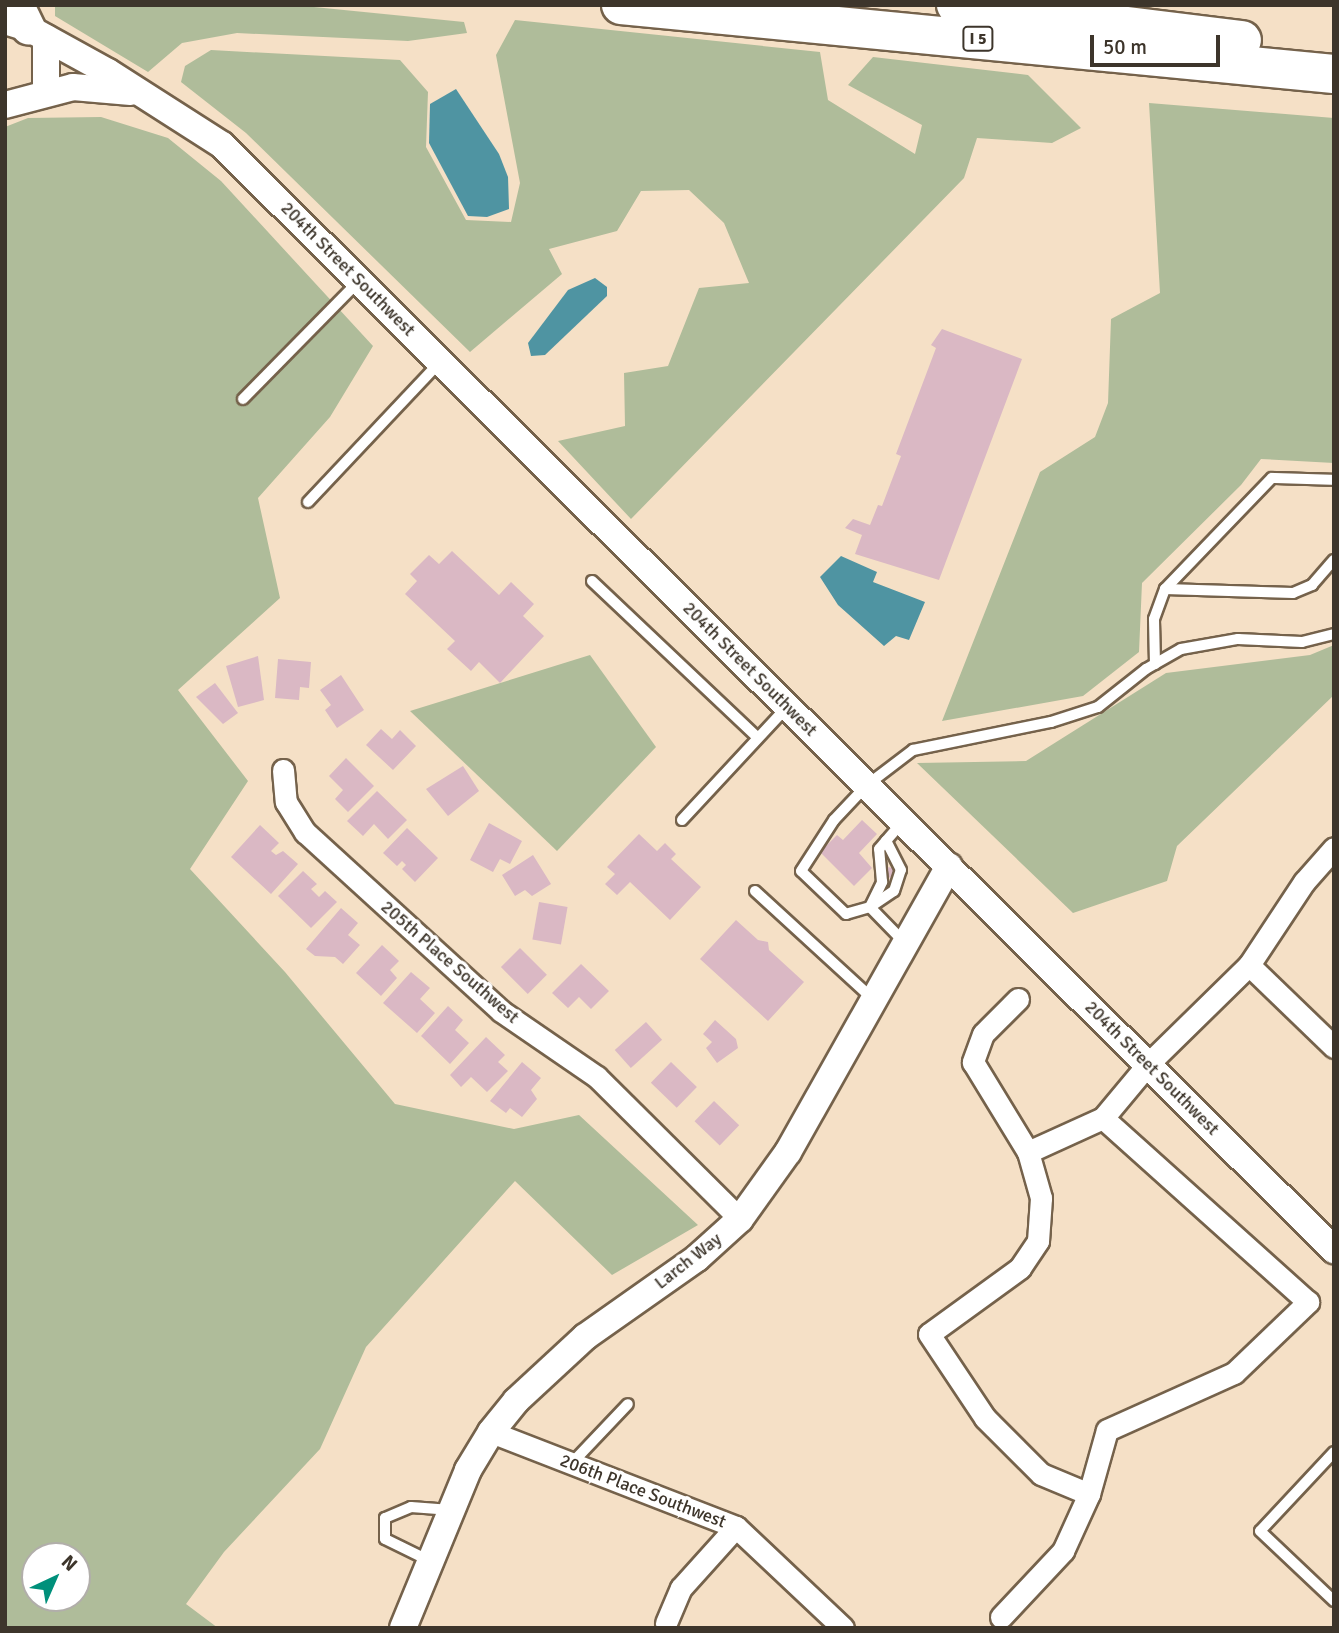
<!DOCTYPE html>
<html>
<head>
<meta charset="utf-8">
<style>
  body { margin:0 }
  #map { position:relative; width:1339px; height:1633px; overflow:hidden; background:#f5e0c6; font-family:Signika,sans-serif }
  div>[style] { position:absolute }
  .green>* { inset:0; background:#afbc9a }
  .water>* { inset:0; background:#4f94a2 }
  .building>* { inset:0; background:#dab8c4; transform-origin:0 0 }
  .roads { filter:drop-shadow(2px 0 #75624b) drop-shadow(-2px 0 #75624b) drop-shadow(0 2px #75624b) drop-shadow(0 -2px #75624b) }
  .service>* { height:10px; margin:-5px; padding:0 5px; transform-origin:5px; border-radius:5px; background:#fff }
  .minor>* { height:21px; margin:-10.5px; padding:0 10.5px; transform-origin:10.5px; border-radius:10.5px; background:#fff }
  .tertiary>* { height:26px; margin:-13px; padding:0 13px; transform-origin:13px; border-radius:13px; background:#fff }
  .primary>* { height:33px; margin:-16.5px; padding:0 16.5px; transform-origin:16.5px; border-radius:16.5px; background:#fff }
  .motorway>* { height:38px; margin:-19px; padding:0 19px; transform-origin:19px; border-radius:19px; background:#fff }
  span { translate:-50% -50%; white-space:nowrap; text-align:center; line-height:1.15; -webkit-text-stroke:7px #fff; paint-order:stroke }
  .shield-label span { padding:2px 5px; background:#fff; border:2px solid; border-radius:5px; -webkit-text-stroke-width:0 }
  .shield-label { font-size:16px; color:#3d352b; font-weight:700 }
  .street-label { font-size:18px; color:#3d352b }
  .frame { position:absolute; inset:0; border:7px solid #3d352b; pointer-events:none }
  .north { position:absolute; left:21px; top:1542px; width:70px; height:70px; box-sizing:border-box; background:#fff; border:2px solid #b1aeaa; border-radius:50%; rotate:44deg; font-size:19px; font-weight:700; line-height:28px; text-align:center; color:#3d352b }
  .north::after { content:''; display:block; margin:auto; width:24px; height:32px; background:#00907b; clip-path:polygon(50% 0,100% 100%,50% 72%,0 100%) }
  .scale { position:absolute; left:1090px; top:35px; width:130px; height:32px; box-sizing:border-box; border:4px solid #3d352b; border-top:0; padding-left:9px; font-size:21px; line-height:24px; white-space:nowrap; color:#3d352b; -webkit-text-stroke:5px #fff; paint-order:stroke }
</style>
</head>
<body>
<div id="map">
  <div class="green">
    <i style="clip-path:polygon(55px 5px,294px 5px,464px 22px,467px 33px,408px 41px,237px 33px,182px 43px,148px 72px,55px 16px)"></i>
    <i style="clip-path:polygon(515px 20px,820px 52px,828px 100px,915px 154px,922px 125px,848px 85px,873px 57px,1028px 75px,1081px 128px,1052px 143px,977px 138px,964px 178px,631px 519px,558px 441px,625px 426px,624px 373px,668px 366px,699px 288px,749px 283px,724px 223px,689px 190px,641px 191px,617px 231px,549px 249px,562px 274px,470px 352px,246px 133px,181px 82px,185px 66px,211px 50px,400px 60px,428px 92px,426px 147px,466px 220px,511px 222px,520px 183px,496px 55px)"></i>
    <i style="clip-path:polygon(1149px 103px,1334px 118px,1334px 463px,1261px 459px,1241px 485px,1142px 583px,1139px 652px,1083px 696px,942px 721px,1040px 472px,1095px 437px,1108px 403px,1111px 319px,1160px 293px)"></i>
    <i style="clip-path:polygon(evenodd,101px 117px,168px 138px,221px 181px,373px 346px,330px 417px,258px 498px,280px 598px,178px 690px,248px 781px,190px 869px,285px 972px,395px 1104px,514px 1129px,579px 1115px,698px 1225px,612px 1275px,515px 1181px,366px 1347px,320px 1449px,224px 1552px,186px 1604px,218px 1628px,5px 1628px,5px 127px,28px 118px,101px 117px,35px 1556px,77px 1556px,77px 1598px,35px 1598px,35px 1556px)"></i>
    <i style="clip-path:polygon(1334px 645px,1334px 695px,1177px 846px,1167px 881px,1073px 913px,917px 763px,1026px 761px,1166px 673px,1310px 655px)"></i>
    <i style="clip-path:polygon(590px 655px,656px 747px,557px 851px,410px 711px)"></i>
  </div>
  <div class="water">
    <i style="clip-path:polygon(456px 89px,499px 154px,508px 177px,509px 209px,487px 217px,468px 216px,429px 143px,430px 104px)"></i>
    <i style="clip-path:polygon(595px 278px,607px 287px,607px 296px,545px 355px,531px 356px,528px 343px,568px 290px)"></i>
    <i style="clip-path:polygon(841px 556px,877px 572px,873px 582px,925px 602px,909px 640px,896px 636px,884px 646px,838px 605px,820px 577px)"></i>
  </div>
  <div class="building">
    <i style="clip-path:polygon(942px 329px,1022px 359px,939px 580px,855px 554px,862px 535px,845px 528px,853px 519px,870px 525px,878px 505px,882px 506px,901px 456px,896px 454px,936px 348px,931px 345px)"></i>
    <i style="clip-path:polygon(452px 551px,499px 595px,511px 582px,534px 604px,523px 616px,544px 636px,500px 683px,479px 662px,471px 671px,447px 649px,455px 641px,405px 594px,417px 581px,410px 574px,429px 555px,439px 564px)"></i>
    <i style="clip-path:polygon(258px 656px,264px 700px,238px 707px,226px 666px)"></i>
    <i style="clip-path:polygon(278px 659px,311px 662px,309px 688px,300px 687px,299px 700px,275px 698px)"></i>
    <i style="clip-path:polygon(341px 675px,364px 710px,337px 728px,325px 710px,331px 705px,320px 690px)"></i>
    <i style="clip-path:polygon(215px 683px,238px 713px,223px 724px,196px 697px)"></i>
    <i style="clip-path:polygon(381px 729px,392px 739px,400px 730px,416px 746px,393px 770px,366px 745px)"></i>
    <i style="clip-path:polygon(346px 758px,374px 786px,348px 812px,335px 799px,343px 790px,329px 776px)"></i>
    <i style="clip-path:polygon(463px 766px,479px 791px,448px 816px,426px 789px)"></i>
    <i style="clip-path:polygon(377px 791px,407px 820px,388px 839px,374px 824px,363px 836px,347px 821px)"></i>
    <i style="clip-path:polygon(862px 820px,877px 834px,859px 853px,872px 868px,854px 886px,820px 852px,837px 835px,843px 840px)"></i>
    <i style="clip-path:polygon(489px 823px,522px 841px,510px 864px,500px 859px,493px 872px,470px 860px)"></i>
    <i style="clip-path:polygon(260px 825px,279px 843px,271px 851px,276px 855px,283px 851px,298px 864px,271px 894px,231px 857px)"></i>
    <i style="clip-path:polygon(407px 828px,438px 858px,415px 882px,402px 869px,406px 865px,402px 861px,397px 866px,383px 853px)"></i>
    <i style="clip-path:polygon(639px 834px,657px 851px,665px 843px,676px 854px,671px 859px,701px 887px,670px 920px,630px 882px,617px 895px,605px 884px,615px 874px,607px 867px)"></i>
    <i style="clip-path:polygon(533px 855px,551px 884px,532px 896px,525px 890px,515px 896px,502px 875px)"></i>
    <i style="left:885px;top:867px;width:11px;height:10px;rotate:5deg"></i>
    <i style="clip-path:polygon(303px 871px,317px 884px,311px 889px,319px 897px,325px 891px,337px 902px,311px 928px,278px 896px)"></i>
    <i style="left:539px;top:902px;width:29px;height:38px;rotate:10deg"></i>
    <i style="clip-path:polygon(341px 908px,358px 923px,348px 935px,360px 945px,343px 964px,335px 957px,315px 956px,306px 949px)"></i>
    <i style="clip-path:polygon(736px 920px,758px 940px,768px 942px,769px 950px,804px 982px,768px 1021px,700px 959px)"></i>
    <i style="clip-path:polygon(382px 945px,399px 961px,390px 970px,397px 978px,381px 996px,356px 973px)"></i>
    <i style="left:520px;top:948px;width:38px;height:27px;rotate:45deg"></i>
    <i style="clip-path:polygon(581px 964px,609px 991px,591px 1009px,579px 997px,568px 1008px,552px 993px)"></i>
    <i style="clip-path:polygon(411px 972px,430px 988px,420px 999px,435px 1013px,417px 1033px,383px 1003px)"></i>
    <i style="clip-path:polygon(448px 1006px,463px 1020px,455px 1030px,469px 1043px,450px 1064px,421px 1036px)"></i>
    <i style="clip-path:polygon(715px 1020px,736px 1039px,738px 1048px,717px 1063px,706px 1048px,712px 1042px,703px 1034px)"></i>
    <i style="left:646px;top:1022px;width:24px;height:42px;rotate:48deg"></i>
    <i style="clip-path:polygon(486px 1037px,505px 1055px,498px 1062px,508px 1071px,487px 1092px,471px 1077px,461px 1087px,450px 1075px)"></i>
    <i style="clip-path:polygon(522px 1062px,541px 1078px,531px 1090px,537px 1099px,522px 1117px,510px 1108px,506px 1113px,490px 1101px)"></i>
    <i style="left:671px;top:1062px;width:36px;height:29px;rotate:44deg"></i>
    <i style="left:714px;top:1101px;width:35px;height:28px;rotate:44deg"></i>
  </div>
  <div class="roads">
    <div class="service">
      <i style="left:243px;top:399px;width:164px;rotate:-45.5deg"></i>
      <i style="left:308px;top:502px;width:191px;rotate:-46.7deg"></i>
      <i style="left:592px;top:581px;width:228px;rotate:43.4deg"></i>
      <i style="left:1165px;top:589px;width:128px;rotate:1.8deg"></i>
      <i style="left:1293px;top:593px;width:21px;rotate:-23deg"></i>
      <i style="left:1312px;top:585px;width:33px;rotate:-49deg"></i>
      <i style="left:1155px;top:664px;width:45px;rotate:-91.3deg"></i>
      <i style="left:1154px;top:619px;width:32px;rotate:-70deg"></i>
      <i style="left:1165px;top:589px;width:154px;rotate:-46.1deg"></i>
      <i style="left:1272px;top:478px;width:62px;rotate:1.8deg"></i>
      <i style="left:682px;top:820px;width:156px;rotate:-47.1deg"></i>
      <i style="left:755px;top:891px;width:161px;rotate:42.5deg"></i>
      <i style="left:873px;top:905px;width:25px;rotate:-34deg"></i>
      <i style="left:894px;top:891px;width:22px;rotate:-72deg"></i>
      <i style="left:901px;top:870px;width:33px;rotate:-117deg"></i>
      <i style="left:870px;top:907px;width:28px;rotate:-64deg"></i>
      <i style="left:882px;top:882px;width:33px;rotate:-95deg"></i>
      <i style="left:879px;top:849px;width:35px;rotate:-49deg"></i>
      <i style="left:905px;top:943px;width:50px;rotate:-134.2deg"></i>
      <i style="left:870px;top:907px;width:25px;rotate:164deg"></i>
      <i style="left:846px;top:914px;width:62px;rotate:-136.3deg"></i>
      <i style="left:801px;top:871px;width:61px;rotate:-57.1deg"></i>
      <i style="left:834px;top:820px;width:48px;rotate:-46.7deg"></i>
      <i style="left:867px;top:785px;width:58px;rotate:-37.3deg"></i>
      <i style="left:913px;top:750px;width:141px;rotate:-11.5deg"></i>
      <i style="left:1051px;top:722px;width:49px;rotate:-17.7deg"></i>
      <i style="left:1098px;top:707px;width:61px;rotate:-38.4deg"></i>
      <i style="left:1146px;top:669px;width:40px;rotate:-29.7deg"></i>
      <i style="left:1181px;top:649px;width:58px;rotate:-10deg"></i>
      <i style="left:1238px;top:639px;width:64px;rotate:2.7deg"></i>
      <i style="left:1302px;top:642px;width:33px;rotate:-14deg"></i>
      <i style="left:1334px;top:1452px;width:108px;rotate:133.1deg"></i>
      <i style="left:1260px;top:1531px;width:102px;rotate:43.4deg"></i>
      <i style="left:572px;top:1463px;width:81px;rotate:-46.5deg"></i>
      <i style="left:430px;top:1561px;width:50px;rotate:-153.9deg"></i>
      <i style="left:385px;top:1539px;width:21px;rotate:-90deg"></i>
      <i style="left:385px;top:1518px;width:28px;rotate:-23deg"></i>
      <i style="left:411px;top:1507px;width:40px;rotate:4.3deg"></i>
    </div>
    <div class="minor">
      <i style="left:283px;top:770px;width:32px;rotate:85deg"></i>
      <i style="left:286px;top:802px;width:36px;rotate:58deg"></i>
      <i style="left:305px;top:832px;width:265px;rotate:42.4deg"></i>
      <i style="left:501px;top:1011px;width:116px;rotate:34.5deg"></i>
      <i style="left:597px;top:1077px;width:202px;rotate:44.8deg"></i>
      <i style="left:1249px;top:965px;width:118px;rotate:44deg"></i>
      <i style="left:1018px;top:999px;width:49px;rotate:135deg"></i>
      <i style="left:983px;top:1034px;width:30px;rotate:110deg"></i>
      <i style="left:973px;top:1062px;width:105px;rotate:58.6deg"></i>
      <i style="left:1028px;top:1152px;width:48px;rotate:74.2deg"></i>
      <i style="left:1041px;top:1198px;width:43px;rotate:94deg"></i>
      <i style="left:1038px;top:1241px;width:32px;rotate:124deg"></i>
      <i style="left:1020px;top:1268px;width:112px;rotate:144deg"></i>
      <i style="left:929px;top:1334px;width:101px;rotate:56.3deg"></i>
      <i style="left:985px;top:1418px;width:79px;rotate:45deg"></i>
      <i style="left:1041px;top:1474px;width:52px;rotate:22.6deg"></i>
      <i style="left:1028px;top:1152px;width:82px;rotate:-24.4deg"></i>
      <i style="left:491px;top:1432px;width:263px;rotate:21.2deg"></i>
      <i style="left:736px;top:1527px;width:147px;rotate:43.3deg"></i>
      <i style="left:1001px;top:1617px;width:91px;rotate:-46.8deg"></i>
      <i style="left:1063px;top:1551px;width:63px;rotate:-65.5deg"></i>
      <i style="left:1089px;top:1494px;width:66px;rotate:-74.3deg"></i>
      <i style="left:1107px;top:1430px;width:139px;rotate:-24.2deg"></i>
      <i style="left:1234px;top:1373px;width:103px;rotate:-43.8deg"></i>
      <i style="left:1308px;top:1302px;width:275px;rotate:-138.1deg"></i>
      <i style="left:1103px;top:1118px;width:70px;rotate:-50.2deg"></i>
      <i style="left:1148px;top:1064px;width:141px;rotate:-44.4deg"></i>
      <i style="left:1249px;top:965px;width:100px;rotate:-56.5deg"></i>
      <i style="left:1304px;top:882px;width:45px;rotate:-48.6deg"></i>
      <i style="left:666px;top:1623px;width:38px;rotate:-67deg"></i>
      <i style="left:681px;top:1588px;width:82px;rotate:-48deg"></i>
    </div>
    <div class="tertiary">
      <i style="left:5px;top:21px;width:24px;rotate:17deg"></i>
      <i style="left:28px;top:28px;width:91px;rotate:28.8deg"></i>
      <i style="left:108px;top:72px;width:135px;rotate:32.6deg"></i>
      <i style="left:222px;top:145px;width:1568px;rotate:44.82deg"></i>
      <i style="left:46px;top:91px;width:53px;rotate:-90deg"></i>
      <i style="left:5px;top:105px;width:70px;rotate:-14.8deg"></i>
      <i style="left:73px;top:87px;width:58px;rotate:4.9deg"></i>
      <i style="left:403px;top:1628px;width:171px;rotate:-67.6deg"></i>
      <i style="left:468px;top:1470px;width:44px;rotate:-58.8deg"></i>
      <i style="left:491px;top:1432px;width:40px;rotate:-51deg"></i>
      <i style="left:516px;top:1401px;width:94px;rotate:-42.8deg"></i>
      <i style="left:585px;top:1337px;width:137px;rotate:-35.2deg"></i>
      <i style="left:697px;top:1258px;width:58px;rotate:-42.2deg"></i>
      <i style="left:740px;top:1219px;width:82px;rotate:-54.4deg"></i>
      <i style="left:788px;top:1152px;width:328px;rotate:-60.6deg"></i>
    </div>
    <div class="primary">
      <i style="left:17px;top:5px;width:25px;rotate:64deg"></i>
    </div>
    <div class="motorway">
      <i style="left:621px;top:5px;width:716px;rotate:5.53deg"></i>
      <i style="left:956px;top:5px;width:288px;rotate:7deg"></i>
    </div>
  </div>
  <div class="shield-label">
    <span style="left:978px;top:39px">I 5</span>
  </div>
  <div class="street-label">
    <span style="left:348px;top:269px;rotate:45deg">204th Street Southwest</span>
    <span style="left:750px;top:669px;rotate:45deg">204th Street Southwest</span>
    <span style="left:450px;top:962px;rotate:41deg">205th Place Southwest</span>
    <span style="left:1152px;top:1068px;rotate:45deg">204th Street Southwest</span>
    <span style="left:688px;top:1261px;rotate:-38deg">Larch Way</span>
    <span style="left:643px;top:1491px;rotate:21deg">206th Place Southwest</span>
  </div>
  <div class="frame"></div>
  <div class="north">N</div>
  <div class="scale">50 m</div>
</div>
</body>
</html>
